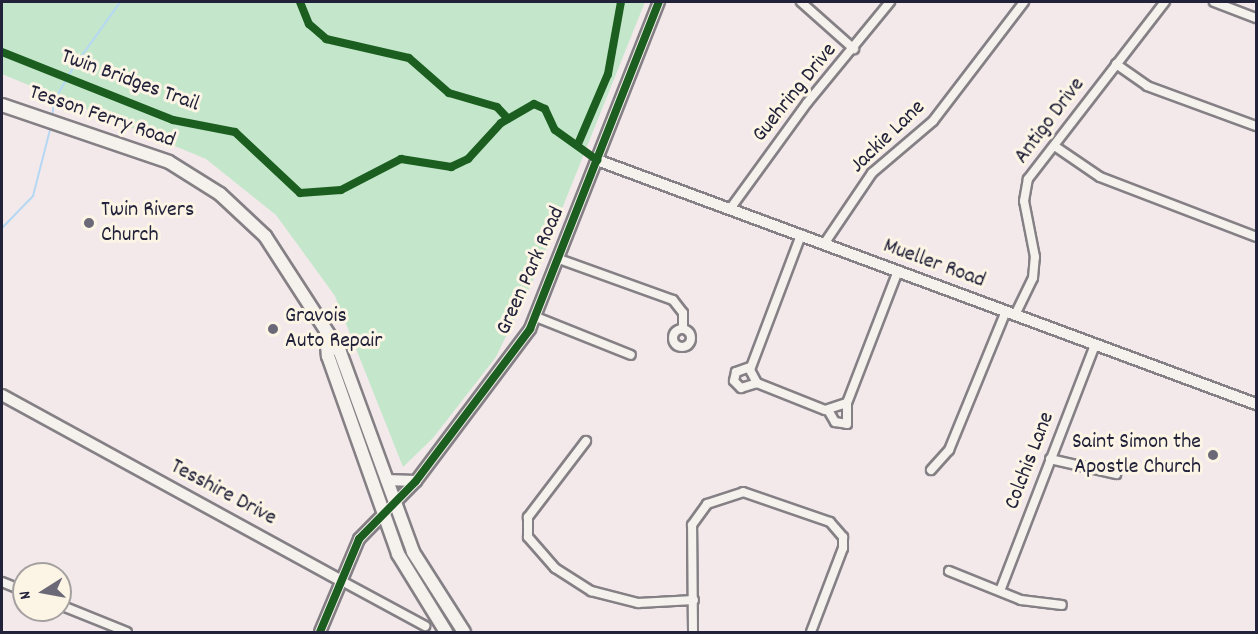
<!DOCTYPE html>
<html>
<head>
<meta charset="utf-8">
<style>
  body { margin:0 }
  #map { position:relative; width:1258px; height:634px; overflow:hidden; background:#f3e9ea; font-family:Dekko,sans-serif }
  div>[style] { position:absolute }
  .green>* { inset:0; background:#c4e7cb }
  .stream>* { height:2px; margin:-1px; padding:0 1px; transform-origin:1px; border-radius:1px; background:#b5d8f4 }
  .roads { filter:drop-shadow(2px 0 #848085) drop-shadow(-2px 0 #848085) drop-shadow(0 2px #848085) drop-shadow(0 -2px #848085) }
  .street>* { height:8px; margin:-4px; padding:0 4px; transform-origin:4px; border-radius:4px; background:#f5f1ec }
  .street>.ring { margin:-4px; padding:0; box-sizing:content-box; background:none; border:8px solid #f5f1ec; border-radius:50% }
  .secondary>* { height:10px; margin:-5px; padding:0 5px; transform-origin:5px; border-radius:5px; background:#f5f1ec }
  .primary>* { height:12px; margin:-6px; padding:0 6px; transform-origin:6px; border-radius:6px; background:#f5f1ec }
  .cycleway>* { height:8px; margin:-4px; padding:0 4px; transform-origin:4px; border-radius:4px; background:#1b5e20 }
  .dots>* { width:16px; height:16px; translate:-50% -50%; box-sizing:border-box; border:3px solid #fcf5e5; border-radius:50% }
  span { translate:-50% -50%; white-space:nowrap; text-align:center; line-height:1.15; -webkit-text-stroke:6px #fcf5e5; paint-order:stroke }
  .street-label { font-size:22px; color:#22223b }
  .poi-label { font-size:22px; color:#22223b }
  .left { translate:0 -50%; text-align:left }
  .right { translate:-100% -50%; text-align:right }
  .frame { position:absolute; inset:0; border:3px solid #22223b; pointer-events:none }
  .north { position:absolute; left:12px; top:562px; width:60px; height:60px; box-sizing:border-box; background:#fcf5e5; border:2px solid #a5a1a1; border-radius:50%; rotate:259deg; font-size:16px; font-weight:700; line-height:24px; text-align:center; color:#22223b }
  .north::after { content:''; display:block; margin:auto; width:21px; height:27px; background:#6b6878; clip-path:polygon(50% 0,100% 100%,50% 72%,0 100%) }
</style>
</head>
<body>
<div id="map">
  <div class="green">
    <i style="clip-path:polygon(2px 2px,645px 2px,535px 276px,496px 357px,433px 438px,403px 467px,335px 296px,276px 215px,206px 159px,2px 74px)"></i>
  </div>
  <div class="stream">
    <i style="left:52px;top:118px;width:17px;rotate:-83deg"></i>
    <i style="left:54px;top:101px;width:38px;rotate:-60deg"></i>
    <i style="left:73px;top:68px;width:81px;rotate:-54.5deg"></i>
    <i style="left:2px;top:228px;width:45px;rotate:-45.9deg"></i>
    <i style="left:33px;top:196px;width:72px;rotate:-75.6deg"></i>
  </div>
  <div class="roads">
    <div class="street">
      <i style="left:801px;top:2px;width:71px;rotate:41.6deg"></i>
      <i style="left:1214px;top:2px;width:45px;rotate:20.9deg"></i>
      <i style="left:1116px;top:64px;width:38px;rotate:35deg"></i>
      <i style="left:1147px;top:86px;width:116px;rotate:20.2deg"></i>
      <i style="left:1056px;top:147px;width:53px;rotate:34.3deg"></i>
      <i style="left:1100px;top:177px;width:167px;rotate:21deg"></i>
      <i style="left:730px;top:209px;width:131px;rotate:-54deg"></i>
      <i style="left:807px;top:103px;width:131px;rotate:-50.6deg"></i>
      <i style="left:801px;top:235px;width:144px;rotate:110.7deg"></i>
      <i style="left:750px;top:370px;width:15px;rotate:62deg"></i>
      <i style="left:757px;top:383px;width:73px;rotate:21.7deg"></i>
      <i style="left:825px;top:410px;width:23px;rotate:-18deg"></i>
      <i style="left:847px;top:403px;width:142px;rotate:-68.9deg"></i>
      <i style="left:824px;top:244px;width:86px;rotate:-55.9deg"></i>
      <i style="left:872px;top:173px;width:80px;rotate:-40.4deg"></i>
      <i style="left:933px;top:121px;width:150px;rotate:-52.6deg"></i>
      <i style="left:559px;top:259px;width:121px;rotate:19.8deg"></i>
      <i style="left:673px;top:300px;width:16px;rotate:52deg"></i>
      <i style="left:683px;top:313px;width:16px;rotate:90deg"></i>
      <i style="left:1015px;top:315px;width:41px;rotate:-64.1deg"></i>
      <i style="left:1033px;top:278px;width:21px;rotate:-85deg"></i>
      <i style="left:1035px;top:257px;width:57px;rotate:-101.1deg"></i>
      <i style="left:1024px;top:201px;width:22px;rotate:-80deg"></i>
      <i style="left:1028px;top:179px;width:224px;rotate:-52.3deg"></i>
      <i style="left:536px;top:317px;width:102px;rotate:21.8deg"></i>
      <i class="ring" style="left:673px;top:329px;width:10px;height:10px"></i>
      <i style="left:750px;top:367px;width:15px;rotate:160deg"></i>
      <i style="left:736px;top:372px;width:9px;rotate:103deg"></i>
      <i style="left:734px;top:381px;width:10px;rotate:45deg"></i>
      <i style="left:741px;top:388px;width:17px;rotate:-17deg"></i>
      <i style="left:828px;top:410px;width:14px;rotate:60deg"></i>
      <i style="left:835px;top:422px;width:12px;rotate:9deg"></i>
      <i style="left:847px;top:424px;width:21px;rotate:-90deg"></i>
      <i style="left:586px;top:441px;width:96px;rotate:127.3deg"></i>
      <i style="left:528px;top:517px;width:20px;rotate:90deg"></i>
      <i style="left:528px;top:537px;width:41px;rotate:48.9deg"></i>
      <i style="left:555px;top:568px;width:43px;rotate:32.6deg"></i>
      <i style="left:591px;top:591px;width:49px;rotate:14.3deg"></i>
      <i style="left:638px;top:603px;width:56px;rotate:-3.1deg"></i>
      <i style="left:1050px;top:459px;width:68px;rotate:12.8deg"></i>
      <i style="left:931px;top:470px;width:27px;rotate:-48deg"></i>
      <i style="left:949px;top:450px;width:150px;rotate:-67.7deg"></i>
      <i style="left:949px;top:571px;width:78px;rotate:21.9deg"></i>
      <i style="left:1021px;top:600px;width:41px;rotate:7deg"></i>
      <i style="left:340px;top:580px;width:97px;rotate:28.4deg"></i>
      <i style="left:2px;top:582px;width:24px;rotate:22deg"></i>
      <i style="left:1000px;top:591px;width:264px;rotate:-68.9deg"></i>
      <i style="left:60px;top:605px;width:72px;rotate:21.9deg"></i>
      <i style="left:693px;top:632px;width:107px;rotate:-90.5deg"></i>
      <i style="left:692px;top:525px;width:26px;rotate:-54deg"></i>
      <i style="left:707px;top:504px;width:38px;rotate:-18deg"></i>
      <i style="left:743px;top:492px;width:92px;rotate:19deg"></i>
      <i style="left:830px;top:522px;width:20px;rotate:49deg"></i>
      <i style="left:843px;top:537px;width:11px;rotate:90deg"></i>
      <i style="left:843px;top:548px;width:90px;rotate:110.9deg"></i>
    </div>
    <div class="secondary">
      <i style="left:597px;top:160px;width:703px;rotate:20.32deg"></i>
      <i style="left:2px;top:395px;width:385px;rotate:28.7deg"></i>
      <i style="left:386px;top:480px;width:30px;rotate:2deg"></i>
      <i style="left:320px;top:632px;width:101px;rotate:-67.2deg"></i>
      <i style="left:359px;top:539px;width:81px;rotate:-45.5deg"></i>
      <i style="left:416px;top:481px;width:190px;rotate:-53.1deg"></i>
      <i style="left:530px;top:329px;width:352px;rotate:-68.5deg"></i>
    </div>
    <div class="primary">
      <i style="left:2px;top:105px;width:176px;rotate:18.8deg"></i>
      <i style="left:169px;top:162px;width:60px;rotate:32.1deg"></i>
      <i style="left:220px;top:194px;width:62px;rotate:43deg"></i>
      <i style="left:265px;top:236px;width:138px;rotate:57.1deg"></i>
      <i style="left:340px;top:352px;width:213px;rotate:69.9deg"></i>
      <i style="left:413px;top:552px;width:95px;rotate:57.5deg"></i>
      <i style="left:326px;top:334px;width:22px;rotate:85deg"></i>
      <i style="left:328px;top:356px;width:210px;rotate:70.5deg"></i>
      <i style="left:398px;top:554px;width:92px;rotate:58.4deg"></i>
    </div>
  </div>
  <div class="cycleway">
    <i style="left:300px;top:2px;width:24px;rotate:68deg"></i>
    <i style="left:309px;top:24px;width:23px;rotate:41deg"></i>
    <i style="left:326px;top:39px;width:85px;rotate:12.9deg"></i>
    <i style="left:409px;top:58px;width:53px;rotate:41.2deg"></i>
    <i style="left:449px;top:93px;width:50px;rotate:16.3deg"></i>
    <i style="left:497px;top:107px;width:16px;rotate:47deg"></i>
    <i style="left:2px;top:52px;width:184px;rotate:21.7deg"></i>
    <i style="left:173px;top:120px;width:63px;rotate:11deg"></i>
    <i style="left:235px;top:132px;width:89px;rotate:43.2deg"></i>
    <i style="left:300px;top:193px;width:41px;rotate:-4.2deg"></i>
    <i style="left:341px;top:190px;width:68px;rotate:-27.3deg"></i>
    <i style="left:401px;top:159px;width:51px;rotate:9.1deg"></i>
    <i style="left:451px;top:167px;width:19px;rotate:-25deg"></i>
    <i style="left:468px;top:159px;width:49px;rotate:-47.5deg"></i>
    <i style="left:501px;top:123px;width:38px;rotate:-30deg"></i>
    <i style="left:534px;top:104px;width:12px;rotate:24deg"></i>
    <i style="left:545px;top:109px;width:23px;rotate:65deg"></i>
    <i style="left:555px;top:130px;width:52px;rotate:35.5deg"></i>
    <i style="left:578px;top:144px;width:76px;rotate:-66.8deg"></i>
    <i style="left:608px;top:74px;width:73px;rotate:-79.8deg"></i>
    <i style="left:320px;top:632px;width:101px;rotate:-67.2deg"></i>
    <i style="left:359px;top:539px;width:81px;rotate:-45.5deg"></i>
    <i style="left:416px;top:481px;width:190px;rotate:-53.1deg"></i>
    <i style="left:530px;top:329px;width:352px;rotate:-68.5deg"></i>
  </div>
  <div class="dots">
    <i style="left:89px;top:223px;background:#6b6878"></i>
    <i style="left:273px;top:329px;background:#6b6878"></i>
    <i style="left:1213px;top:455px;background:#6b6878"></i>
  </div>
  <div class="street-label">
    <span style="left:130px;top:81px;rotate:20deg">Twin Bridges Trail</span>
    <span style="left:795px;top:93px;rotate:-51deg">Guehring Drive</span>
    <span style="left:102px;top:117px;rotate:19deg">Tesson Ferry Road</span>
    <span style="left:1050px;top:121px;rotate:-53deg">Antigo Drive</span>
    <span style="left:888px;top:137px;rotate:-44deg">Jackie Lane</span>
    <span style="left:934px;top:264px;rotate:20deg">Mueller Road</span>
    <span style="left:531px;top:271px;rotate:-66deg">Green Park Road</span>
    <span style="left:1030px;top:461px;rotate:-69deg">Colchis Lane</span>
    <span style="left:223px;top:493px;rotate:28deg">Tesshire Drive</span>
  </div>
  <div class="poi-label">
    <span class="left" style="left:101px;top:223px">Twin Rivers<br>Church</span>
    <span class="left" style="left:285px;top:329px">Gravois<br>Auto Repair</span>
    <span class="right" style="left:1201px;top:455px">Saint Simon the<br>Apostle Church</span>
  </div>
  <div class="frame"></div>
  <div class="north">N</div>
</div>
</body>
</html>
